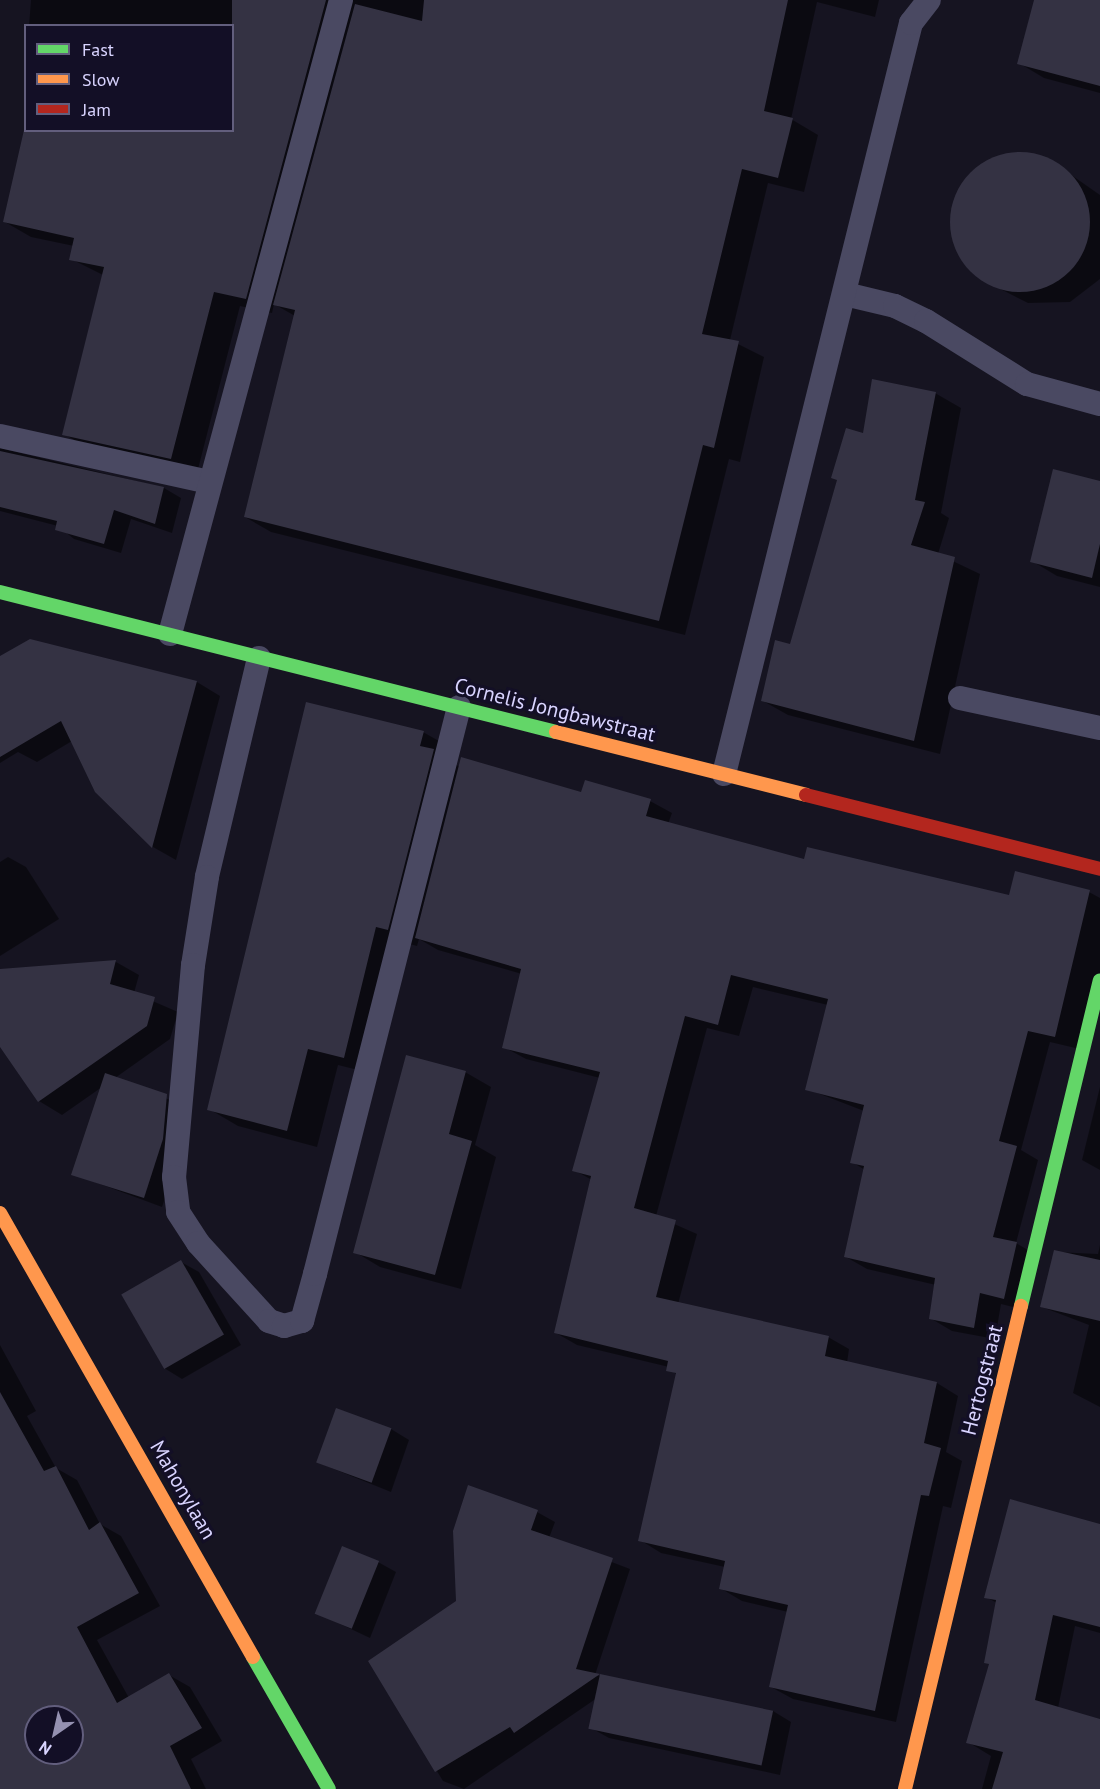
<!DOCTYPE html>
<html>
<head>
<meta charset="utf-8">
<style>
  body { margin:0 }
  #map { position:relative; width:1100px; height:1789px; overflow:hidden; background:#161421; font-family:"PT Sans",sans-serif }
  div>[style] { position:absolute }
  .shadow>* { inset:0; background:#0007 }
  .building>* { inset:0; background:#343243; transform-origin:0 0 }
  .round { border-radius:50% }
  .lane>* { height:24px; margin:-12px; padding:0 12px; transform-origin:12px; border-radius:12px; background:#4a4962 }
  .fast>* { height:14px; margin:-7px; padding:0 7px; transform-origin:7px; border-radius:7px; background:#63d668 }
  .slow>* { height:14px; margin:-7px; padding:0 7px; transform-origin:7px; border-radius:7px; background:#ff974d }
  .jam>* { height:14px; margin:-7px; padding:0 7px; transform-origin:7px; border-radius:7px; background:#b3261e }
  span { translate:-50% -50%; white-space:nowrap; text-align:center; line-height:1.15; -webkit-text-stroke:6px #130f26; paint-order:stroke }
  .street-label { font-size:21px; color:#d9d4ff }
  .legend { position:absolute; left:24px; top:24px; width:210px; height:108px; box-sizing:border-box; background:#130f26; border:2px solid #625e7d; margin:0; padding:8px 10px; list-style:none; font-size:18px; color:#d9d4ff }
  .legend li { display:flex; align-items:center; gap:12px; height:30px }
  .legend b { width:30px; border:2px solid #625e7d }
  .north { position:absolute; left:24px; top:1705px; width:60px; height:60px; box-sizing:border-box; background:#130f26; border:2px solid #625e7d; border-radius:50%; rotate:214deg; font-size:16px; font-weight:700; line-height:24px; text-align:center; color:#d9d4ff }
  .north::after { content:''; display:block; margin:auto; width:21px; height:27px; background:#9591b1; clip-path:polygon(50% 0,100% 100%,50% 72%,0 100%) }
</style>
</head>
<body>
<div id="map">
  <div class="shadow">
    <i style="clip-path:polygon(31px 0,879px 0,875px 17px,817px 2px,791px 119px,818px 135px,804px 192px,768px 183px,730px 340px,764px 357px,740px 462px,729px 459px,685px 635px,271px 532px,245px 517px,295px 316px,274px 304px,272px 313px,240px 306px,197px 473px,90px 449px,64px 434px,103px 275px,71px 259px,74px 246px,31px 237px,5px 222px,26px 129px,232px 130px,232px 26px,29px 26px)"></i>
    <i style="clip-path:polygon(1035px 0,1100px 0,1100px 93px,1044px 78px,1019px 63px)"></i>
    <i style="clip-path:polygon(1012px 154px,1057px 165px,1100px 195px,1100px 279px,1070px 302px,1028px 303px,979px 278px,963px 262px,951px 216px,970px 174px)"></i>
    <i style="clip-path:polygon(935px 393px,961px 408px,941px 513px,949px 518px,938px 554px,980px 574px,940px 754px,788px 715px,763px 701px,791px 646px,864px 435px)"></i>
    <i style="clip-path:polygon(0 448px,164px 488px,181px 498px,172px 533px,131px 519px,121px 553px,74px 539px,58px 526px,0 511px)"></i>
    <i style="clip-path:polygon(1100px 482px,1100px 587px,1057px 576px,1032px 561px)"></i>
    <i style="clip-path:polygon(30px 641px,197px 682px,220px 696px,176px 860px,153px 847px,97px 791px,72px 741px,37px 762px,18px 752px,0 763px,0 658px)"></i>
    <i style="clip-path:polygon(423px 732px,453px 749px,450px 761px,460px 767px,582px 794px,650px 801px,672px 813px,668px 824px,805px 860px,1010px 896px,1089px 892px,1100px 898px,1100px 1006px,1088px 1051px,1050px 1042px,1021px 1150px,1038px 1160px,1016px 1243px,1038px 1256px,1025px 1310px,1001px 1304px,995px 1339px,952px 1331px,930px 1318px,936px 1285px,867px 1269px,846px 1257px,865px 1170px,852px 1162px,864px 1111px,807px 1089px,828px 1005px,753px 987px,739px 1036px,707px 1028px,656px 1216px,697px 1234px,678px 1304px,828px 1337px,849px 1349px,847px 1363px,937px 1383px,958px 1396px,946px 1452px,962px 1461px,951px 1508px,943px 1506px,896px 1722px,793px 1699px,771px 1687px,788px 1612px,742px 1601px,720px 1588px,725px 1567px,661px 1553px,640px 1540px,677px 1375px,669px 1367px,577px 1345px,556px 1333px,592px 1180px,574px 1170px,600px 1078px,526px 1059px,504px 1047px,522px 974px,438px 950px,419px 939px,417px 946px,406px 943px,374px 1074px,338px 1065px,317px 1147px,238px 1126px,209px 1109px)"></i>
    <i style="clip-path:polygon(8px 857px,26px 867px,59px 919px,0 956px,0 862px)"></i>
    <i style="clip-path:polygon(116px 962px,139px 975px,134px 993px,178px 1012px,170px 1039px,115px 1078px,185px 1106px,181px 1150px,162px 1207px,73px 1174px,102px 1087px,62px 1115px,39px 1101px,0 1044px,0 970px)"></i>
    <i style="clip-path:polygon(465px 1072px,491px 1087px,475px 1145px,496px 1157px,461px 1289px,380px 1267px,355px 1252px)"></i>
    <i style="clip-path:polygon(1100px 1087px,1100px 1170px,1082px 1160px)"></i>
    <i style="clip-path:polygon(1100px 1245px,1100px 1407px,1073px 1393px,1089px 1325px,1042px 1307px,1055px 1252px,1098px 1254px)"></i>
    <i style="clip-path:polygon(181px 1262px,199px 1272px,241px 1345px,182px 1379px,164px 1368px)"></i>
    <i style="clip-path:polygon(evenodd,0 1345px,36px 1411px,27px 1416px,56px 1468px,77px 1480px,100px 1524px,121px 1536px,160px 1606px,97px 1640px,129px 1698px,169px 1675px,190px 1687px,222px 1741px,191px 1759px,206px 1789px,0 1789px,0 1345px,36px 1717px,72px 1717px,72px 1753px,36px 1753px,36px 1717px)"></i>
    <i style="clip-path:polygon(391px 1429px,409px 1440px,391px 1492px,319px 1463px)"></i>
    <i style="clip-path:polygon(537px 1512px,555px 1522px,549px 1538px,630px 1569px,595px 1675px,773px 1711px,791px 1722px,780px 1775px,609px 1738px,591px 1728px,597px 1698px,464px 1789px,443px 1781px,370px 1662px,457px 1602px)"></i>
    <i style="clip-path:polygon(1100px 1526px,1100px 1633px,1075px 1626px,1058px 1708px,1100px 1720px,1100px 1789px,982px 1789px,991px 1756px,968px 1742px,990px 1665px,986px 1662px,997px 1603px,986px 1597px)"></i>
    <i style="clip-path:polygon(378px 1562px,396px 1572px,370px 1638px,317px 1613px)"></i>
  </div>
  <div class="building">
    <i style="clip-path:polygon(232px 0,326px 0,246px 299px,214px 292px,171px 459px,62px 435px,104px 267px,69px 260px,74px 238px,3px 222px,24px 130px,232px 130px)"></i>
    <i style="clip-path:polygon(424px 0,788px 0,764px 111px,793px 118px,778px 178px,742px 169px,702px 334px,739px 341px,714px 448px,703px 445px,659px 621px,244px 517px,295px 310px,273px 305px,355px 4px,422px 21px)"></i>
    <i style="clip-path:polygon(1034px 0,1100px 0,1100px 86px,1017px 64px)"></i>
    <i class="round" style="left:950px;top:152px;width:140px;height:140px"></i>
    <i style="clip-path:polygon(872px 379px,936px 392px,915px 500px,925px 502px,911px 545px,955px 557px,914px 741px,761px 701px,775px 640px,790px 644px,837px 480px,831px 478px,846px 428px,863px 433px)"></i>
    <i style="clip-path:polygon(0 451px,164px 487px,155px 524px,114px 510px,104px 544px,55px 530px,57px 521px,0 507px)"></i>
    <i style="clip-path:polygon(1053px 469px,1100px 481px,1100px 544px,1092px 578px,1030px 562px)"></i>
    <i style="clip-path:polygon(30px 639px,197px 681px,152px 848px,95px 792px,61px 721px,0 757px,0 656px)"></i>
    <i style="clip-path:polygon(306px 702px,424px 731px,420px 746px,434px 749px,388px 930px,376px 927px,344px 1058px,308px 1049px,287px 1131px,207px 1110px)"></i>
    <i style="clip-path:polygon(461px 757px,581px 792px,585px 780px,651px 799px,646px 816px,804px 859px,807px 847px,1009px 895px,1015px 871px,1090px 890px,1055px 1037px,1028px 1031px,999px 1141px,1017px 1146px,993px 1237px,1017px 1242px,1004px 1299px,980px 1293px,974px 1328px,929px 1319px,935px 1278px,844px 1257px,864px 1166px,850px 1163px,864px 1105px,805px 1090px,828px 999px,731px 975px,718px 1025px,685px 1016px,634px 1208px,676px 1220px,656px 1297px,829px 1336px,825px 1356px,937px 1382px,924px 1443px,941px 1448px,929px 1496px,921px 1495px,875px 1711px,769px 1687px,788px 1605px,719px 1589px,725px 1561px,638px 1541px,676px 1373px,666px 1371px,668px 1361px,554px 1333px,591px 1176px,572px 1171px,600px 1072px,502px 1048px,521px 969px,415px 938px)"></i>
    <i style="clip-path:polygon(116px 960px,110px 984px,155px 997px,147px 1026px,38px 1102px,0 1047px,0 969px)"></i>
    <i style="clip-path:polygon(406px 1055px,466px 1071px,449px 1134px,472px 1141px,435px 1275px,353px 1253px)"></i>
    <i style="clip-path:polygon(105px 1073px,167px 1094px,163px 1139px,144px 1198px,71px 1175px)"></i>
    <i style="clip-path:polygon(1054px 1250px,1100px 1260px,1100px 1321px,1040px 1307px)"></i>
    <i style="left:181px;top:1260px;width:86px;height:69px;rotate:60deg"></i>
    <i style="clip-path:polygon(evenodd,0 1392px,44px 1471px,56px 1466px,89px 1530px,100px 1522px,139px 1593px,77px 1627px,117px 1703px,169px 1673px,202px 1728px,170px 1746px,191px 1789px,0 1789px,0 1392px,36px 1717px,72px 1717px,72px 1753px,36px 1753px,36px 1717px)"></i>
    <i style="left:336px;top:1408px;width:59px;height:58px;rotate:20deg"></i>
    <i style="clip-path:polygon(468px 1485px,538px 1510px,531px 1530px,613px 1558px,576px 1669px,600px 1674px,514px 1733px,510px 1727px,435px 1772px,368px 1661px,456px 1601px,453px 1531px)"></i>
    <i style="clip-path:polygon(1010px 1499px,1100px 1524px,1100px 1627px,1053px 1615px,1035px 1700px,1100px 1719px,1100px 1789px,992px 1789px,1003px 1752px,966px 1743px,989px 1664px,984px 1663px,996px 1600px,984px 1598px)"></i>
    <i style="left:342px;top:1546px;width:40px;height:73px;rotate:22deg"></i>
    <i style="left:600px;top:1674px;width:177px;height:56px;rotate:12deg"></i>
  </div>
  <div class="lane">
    <i style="left:845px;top:294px;width:51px;rotate:13.5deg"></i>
    <i style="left:895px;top:306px;width:34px;rotate:26deg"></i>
    <i style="left:926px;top:321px;width:119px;rotate:32deg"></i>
    <i style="left:1027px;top:384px;width:76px;rotate:15.3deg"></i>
    <i style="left:0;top:436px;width:214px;rotate:12.4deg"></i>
    <i style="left:170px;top:634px;width:657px;rotate:-74.91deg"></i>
    <i style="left:259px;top:658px;width:225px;rotate:103.4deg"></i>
    <i style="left:207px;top:877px;width:89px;rotate:99deg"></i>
    <i style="left:193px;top:965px;width:213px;rotate:95.1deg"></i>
    <i style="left:174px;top:1177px;width:35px;rotate:83deg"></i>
    <i style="left:178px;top:1212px;width:37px;rotate:57deg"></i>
    <i style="left:198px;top:1243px;width:105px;rotate:47.7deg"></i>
    <i style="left:269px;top:1321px;width:16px;rotate:18deg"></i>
    <i style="left:284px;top:1326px;width:19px;rotate:-16deg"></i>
    <i style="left:302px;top:1321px;width:49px;rotate:-74.5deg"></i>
    <i style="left:315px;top:1274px;width:585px;rotate:-75.75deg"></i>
    <i style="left:960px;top:698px;width:143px;rotate:12.1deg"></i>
    <i style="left:724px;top:774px;width:774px;rotate:-76.02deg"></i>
    <i style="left:911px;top:23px;width:29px;rotate:-52deg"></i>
  </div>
  <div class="fast">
    <i style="left:0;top:592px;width:573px;rotate:14.13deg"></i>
    <i style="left:1021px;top:1306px;width:335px;rotate:-76.4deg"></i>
    <i style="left:253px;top:1657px;width:152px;rotate:60.1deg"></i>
  </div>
  <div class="slow">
    <i style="left:556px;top:732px;width:258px;rotate:14.1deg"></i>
    <i style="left:0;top:1213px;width:511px;rotate:60.32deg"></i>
    <i style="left:905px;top:1789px;width:497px;rotate:-76.5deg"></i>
  </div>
  <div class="jam">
    <i style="left:806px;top:795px;width:303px;rotate:14.1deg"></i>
  </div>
  <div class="street-label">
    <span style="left:555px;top:710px;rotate:14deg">Cornelis Jongbawstraat</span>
    <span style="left:982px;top:1380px;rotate:-76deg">Hertogstraat</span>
    <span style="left:183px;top:1490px;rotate:60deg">Mahonylaan</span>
  </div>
  <ul class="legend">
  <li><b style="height:8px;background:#63d668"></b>Fast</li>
  <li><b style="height:8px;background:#ff974d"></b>Slow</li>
  <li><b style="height:8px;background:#b3261e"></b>Jam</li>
  </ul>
  <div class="north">N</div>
</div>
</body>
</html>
